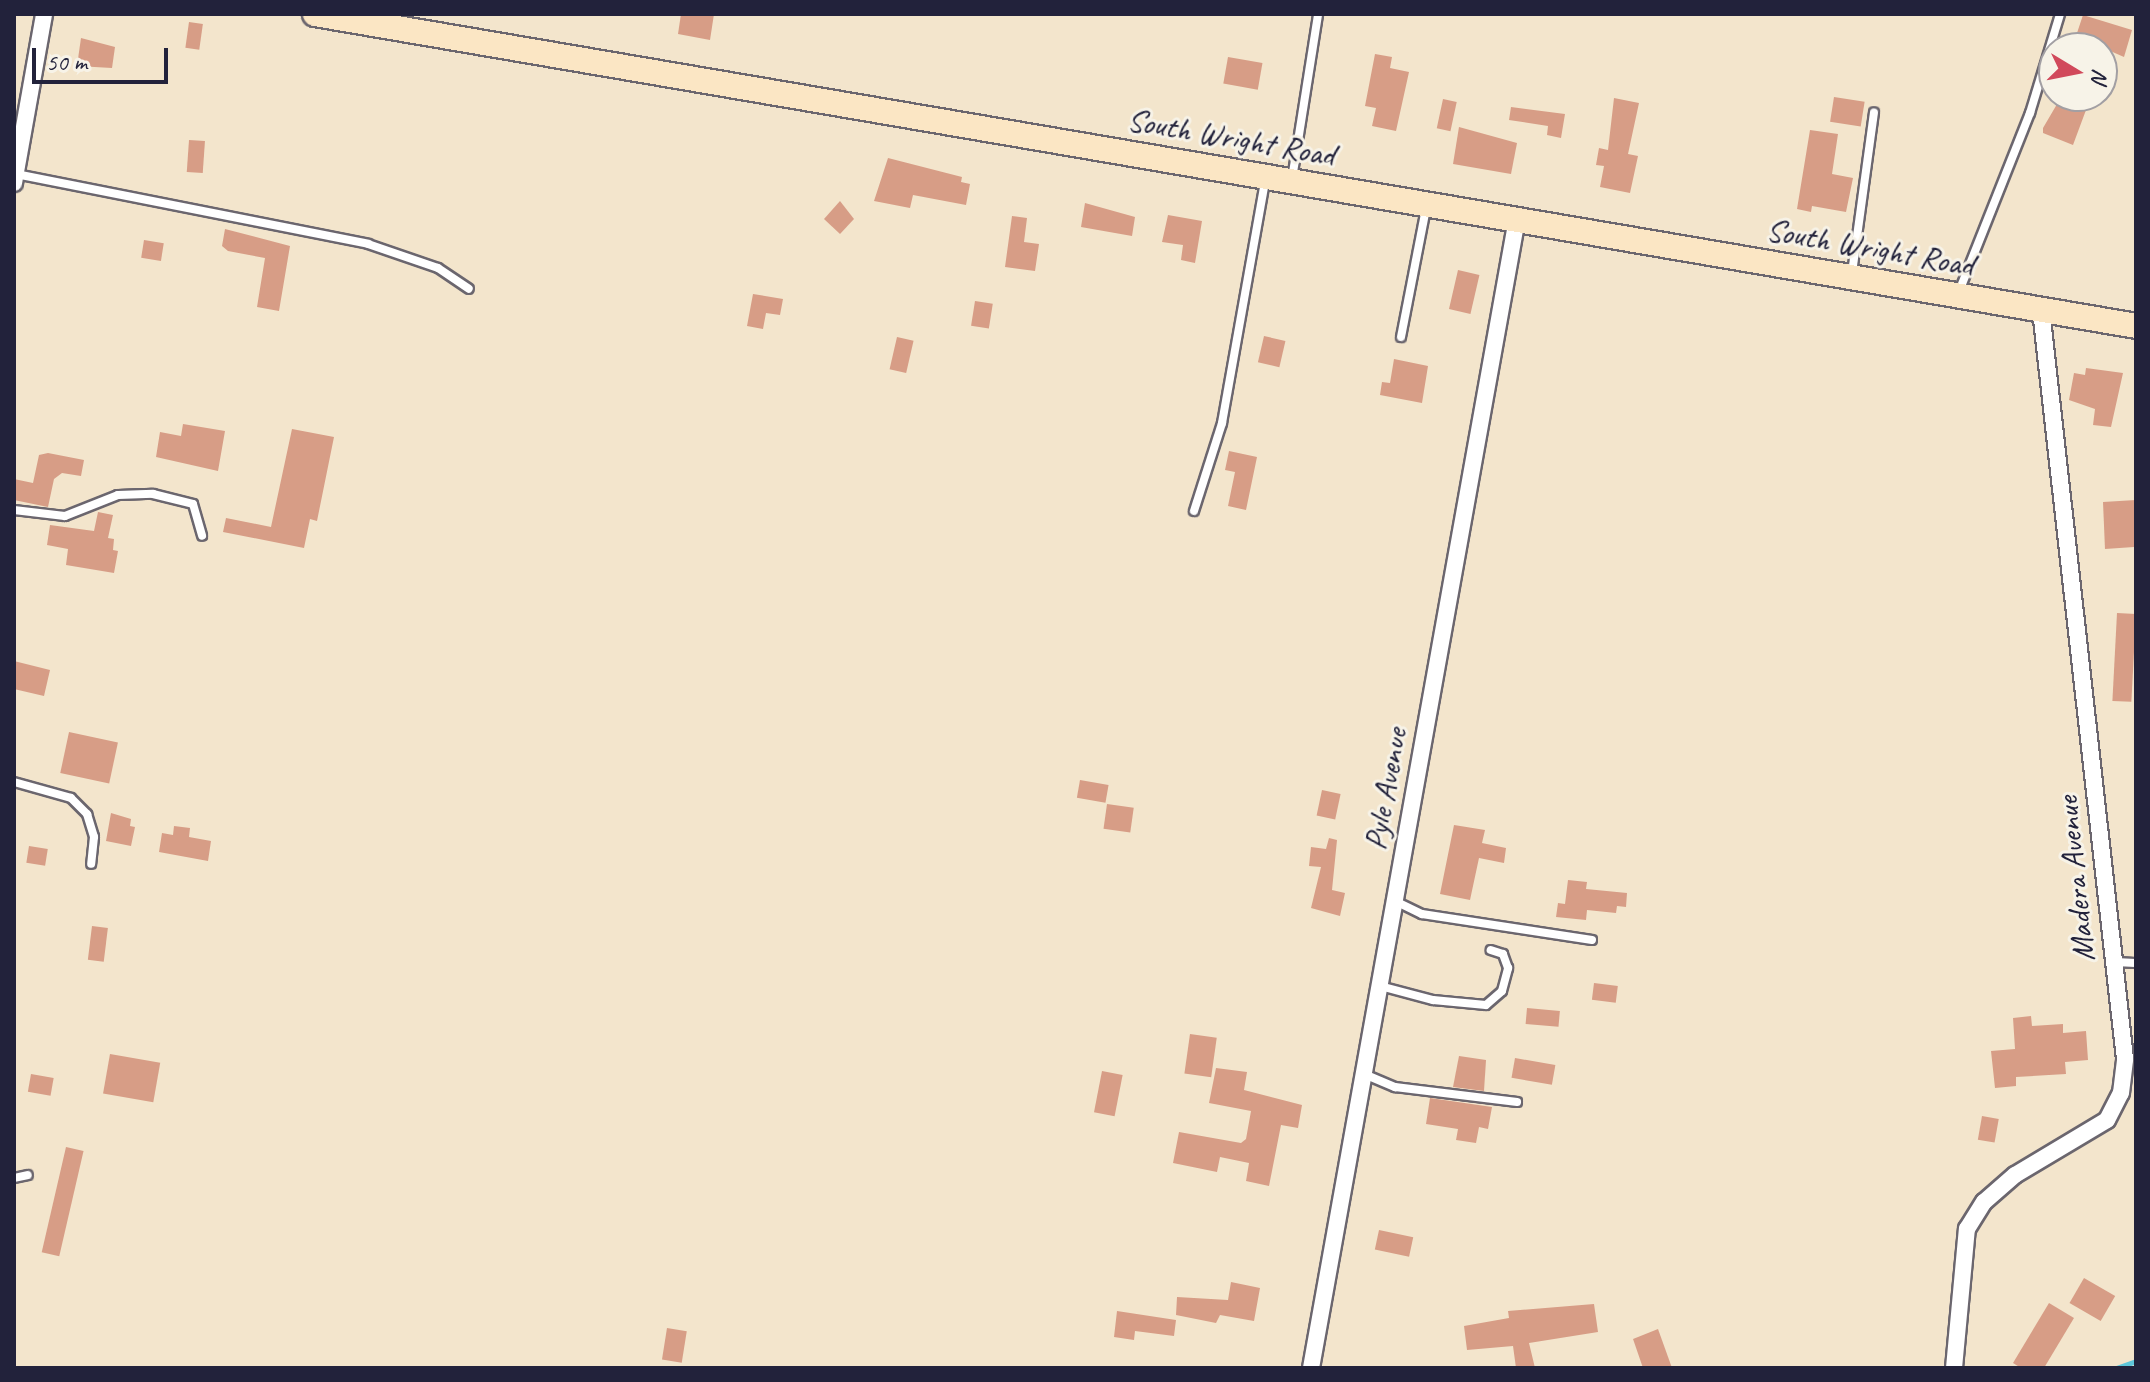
<!DOCTYPE html>
<html>
<head>
<meta charset="utf-8">
<style>
  body { margin:0 }
  #map { position:relative; width:2150px; height:1382px; overflow:hidden; background:#f3e5cc; font-family:Caveat,sans-serif }
  div>[style] { position:absolute }
  .stream>* { height:5px; margin:-2.5px; padding:0 2.5px; transform-origin:2.5px; border-radius:2.5px; background:#5ec6d9 }
  .building>* { inset:0; background:#d79d86; transform-origin:0 0 }
  .roads { filter:drop-shadow(2px 0 #6b666e) drop-shadow(-2px 0 #6b666e) drop-shadow(0 2px #6b666e) drop-shadow(0 -2px #6b666e) }
  .service>* { height:8px; margin:-4px; padding:0 4px; transform-origin:4px; border-radius:4px; background:#fff }
  .minor>* { height:16px; margin:-8px; padding:0 8px; transform-origin:8px; border-radius:8px; background:#fff }
  .secondary>* { height:24px; margin:-12px; padding:0 12px; transform-origin:12px; border-radius:12px; background:#fbe6c4 }
  span { translate:-50% -50%; white-space:nowrap; text-align:center; line-height:1.15; -webkit-text-stroke:6px #f7f3e8; paint-order:stroke }
  .street-label { font-size:32px; color:#22223b }
  .frame { position:absolute; inset:0; border:16px solid #22223b; pointer-events:none }
  .north { position:absolute; left:2038px; top:32px; width:80px; height:80px; box-sizing:border-box; background:#f7f3e8; border:2px solid #a29fa3; border-radius:50%; rotate:100deg; font-size:22px; font-weight:700; line-height:32px; text-align:center; color:#22223b }
  .north::after { content:''; display:block; margin:auto; width:28px; height:36px; background:#d1495b; clip-path:polygon(50% 0,100% 100%,50% 72%,0 100%) }
  .scale { position:absolute; left:32px; top:48px; width:136px; height:36px; box-sizing:border-box; border:4px solid #22223b; border-top:0; padding-left:10px; font-size:24px; line-height:28px; white-space:nowrap; color:#22223b; -webkit-text-stroke:6px #f7f3e8; paint-order:stroke }
</style>
</head>
<body>
<div id="map">
  <div class="stream">
    <i style="left:2116px;top:1368px;width:21px;rotate:-19deg"></i>
  </div>
  <div class="building">
    <i style="clip-path:polygon(681px 14px,714px 14px,710px 40px,678px 34px)"></i>
    <i style="clip-path:polygon(2083px 15px,2132px 30px,2124px 57px,2076px 36px)"></i>
    <i style="left:189px;top:22px;width:14px;height:26px;rotate:8deg"></i>
    <i style="clip-path:polygon(81px 38px,115px 47px,112px 68px,77px 66px)"></i>
    <i style="clip-path:polygon(1375px 54px,1392px 57px,1390px 68px,1409px 72px,1396px 131px,1372px 126px,1376px 108px,1365px 106px)"></i>
    <i style="left:1228px;top:57px;width:35px;height:27px;rotate:10deg"></i>
    <i style="clip-path:polygon(2070px 96px,2084px 96px,2080px 108px,2086px 110px,2073px 145px,2043px 133px,2043px 128px,2060px 99px,2068px 102px)"></i>
    <i style="left:1834px;top:97px;width:31px;height:25px;rotate:9deg"></i>
    <i style="clip-path:polygon(1614px 98px,1639px 103px,1628px 154px,1638px 156px,1630px 193px,1600px 187px,1604px 166px,1596px 165px,1599px 148px,1608px 150px)"></i>
    <i style="left:1443px;top:99px;width:14px;height:30px;rotate:12deg"></i>
    <i style="clip-path:polygon(1511px 107px,1565px 114px,1561px 138px,1547px 135px,1548px 126px,1509px 120px)"></i>
    <i style="clip-path:polygon(1459px 127px,1517px 143px,1511px 174px,1453px 164px)"></i>
    <i style="clip-path:polygon(1810px 130px,1838px 134px,1832px 174px,1853px 178px,1846px 212px,1812px 206px,1811px 212px,1797px 209px)"></i>
    <i style="left:189px;top:140px;width:16px;height:32px;rotate:4deg"></i>
    <i style="clip-path:polygon(888px 158px,962px 177px,961px 182px,970px 184px,966px 205px,913px 195px,910px 208px,874px 201px)"></i>
    <i style="clip-path:polygon(840px 201px,854px 219px,840px 234px,824px 219px)"></i>
    <i style="clip-path:polygon(1085px 203px,1135px 217px,1132px 236px,1081px 227px)"></i>
    <i style="clip-path:polygon(1168px 215px,1202px 221px,1195px 263px,1181px 260px,1183px 245px,1162px 242px)"></i>
    <i style="clip-path:polygon(1012px 216px,1027px 218px,1024px 242px,1039px 244px,1035px 271px,1005px 267px)"></i>
    <i style="clip-path:polygon(225px 229px,290px 246px,279px 311px,257px 307px,265px 258px,228px 251px,222px 246px)"></i>
    <i style="left:144px;top:240px;width:20px;height:18px;rotate:9deg"></i>
    <i style="left:1458px;top:270px;width:22px;height:40px;rotate:13deg"></i>
    <i style="clip-path:polygon(753px 294px,783px 299px,780px 315px,766px 313px,763px 329px,747px 326px)"></i>
    <i style="left:975px;top:301px;width:18px;height:25px;rotate:9deg"></i>
    <i style="left:1264px;top:336px;width:22px;height:27px;rotate:13deg"></i>
    <i style="left:897px;top:337px;width:17px;height:33px;rotate:13deg"></i>
    <i style="clip-path:polygon(1394px 359px,1428px 366px,1422px 403px,1380px 395px,1382px 382px,1390px 383px)"></i>
    <i style="clip-path:polygon(2086px 368px,2123px 373px,2111px 427px,2093px 425px,2095px 409px,2069px 400px,2074px 373px,2085px 375px)"></i>
    <i style="clip-path:polygon(183px 424px,225px 431px,218px 471px,156px 457px,160px 432px,181px 436px)"></i>
    <i style="clip-path:polygon(292px 429px,334px 437px,317px 521px,310px 519px,304px 548px,223px 532px,226px 518px,271px 527px)"></i>
    <i style="clip-path:polygon(1229px 451px,1257px 457px,1246px 510px,1228px 506px,1235px 472px,1225px 470px)"></i>
    <i style="clip-path:polygon(48px 453px,84px 460px,81px 476px,62px 473px,54px 479px,48px 507px,14px 500px,14px 479px,33px 483px,39px 455px)"></i>
    <i style="clip-path:polygon(2136px 500px,2134px 547px,2105px 549px,2103px 502px)"></i>
    <i style="clip-path:polygon(98px 512px,113px 515px,108px 538px,114px 539px,113px 550px,118px 551px,114px 573px,66px 565px,68px 549px,47px 545px,50px 525px,94px 531px)"></i>
    <i style="left:2117px;top:613px;width:19px;height:88px;rotate:3deg"></i>
    <i style="clip-path:polygon(14px 661px,50px 670px,44px 696px,14px 689px)"></i>
    <i style="left:69px;top:732px;width:50px;height:42px;rotate:12deg"></i>
    <i style="left:1080px;top:780px;width:29px;height:18px;rotate:10deg"></i>
    <i style="left:1322px;top:790px;width:19px;height:26px;rotate:12deg"></i>
    <i style="left:1107px;top:804px;width:27px;height:25px;rotate:8deg"></i>
    <i style="clip-path:polygon(111px 813px,131px 819px,130px 826px,135px 827px,131px 846px,106px 841px)"></i>
    <i style="clip-path:polygon(1454px 825px,1485px 830px,1482px 843px,1506px 848px,1504px 863px,1479px 858px,1470px 900px,1440px 894px)"></i>
    <i style="clip-path:polygon(174px 826px,190px 828px,189px 837px,211px 841px,208px 861px,159px 852px,162px 833px,173px 835px)"></i>
    <i style="clip-path:polygon(1329px 838px,1337px 840px,1332px 890px,1345px 893px,1340px 916px,1311px 908px,1321px 867px,1309px 866px,1311px 847px,1326px 849px)"></i>
    <i style="left:29px;top:846px;width:19px;height:17px;rotate:9deg"></i>
    <i style="clip-path:polygon(1568px 880px,1587px 882px,1586px 889px,1627px 893px,1626px 907px,1617px 906px,1616px 913px,1587px 910px,1586px 920px,1556px 917px,1558px 903px,1565px 904px)"></i>
    <i style="left:92px;top:926px;width:16px;height:34px;rotate:7deg"></i>
    <i style="left:1594px;top:983px;width:24px;height:17px;rotate:7deg"></i>
    <i style="left:1527px;top:1008px;width:33px;height:16px;rotate:5deg"></i>
    <i style="clip-path:polygon(2031px 1016px,2032px 1026px,2063px 1024px,2063px 1033px,2086px 1031px,2088px 1060px,2065px 1062px,2066px 1074px,2016px 1077px,2016px 1086px,1995px 1088px,1991px 1051px,2015px 1049px,2013px 1018px)"></i>
    <i style="left:1190px;top:1034px;width:27px;height:40px;rotate:8deg"></i>
    <i style="left:110px;top:1054px;width:51px;height:40px;rotate:10deg"></i>
    <i style="clip-path:polygon(1459px 1056px,1486px 1060px,1484px 1091px,1453px 1087px)"></i>
    <i style="left:1515px;top:1058px;width:41px;height:20px;rotate:10deg"></i>
    <i style="clip-path:polygon(1216px 1068px,1247px 1072px,1244px 1090px,1302px 1105px,1298px 1128px,1281px 1125px,1269px 1186px,1246px 1181px,1249px 1163px,1220px 1157px,1217px 1172px,1173px 1163px,1179px 1132px,1241px 1143px,1246px 1139px,1251px 1111px,1209px 1103px)"></i>
    <i style="left:1102px;top:1071px;width:21px;height:42px;rotate:11deg"></i>
    <i style="left:31px;top:1074px;width:23px;height:18px;rotate:10deg"></i>
    <i style="clip-path:polygon(1430px 1098px,1492px 1107px,1488px 1129px,1479px 1127px,1476px 1143px,1456px 1140px,1458px 1129px,1426px 1124px)"></i>
    <i style="left:1982px;top:1116px;width:17px;height:24px;rotate:10deg"></i>
    <i style="left:66px;top:1147px;width:18px;height:108px;rotate:13deg"></i>
    <i style="left:1379px;top:1230px;width:35px;height:20px;rotate:12deg"></i>
    <i style="left:2084px;top:1278px;width:36px;height:29px;rotate:30deg"></i>
    <i style="clip-path:polygon(1231px 1282px,1260px 1288px,1254px 1321px,1220px 1315px,1216px 1323px,1176px 1315px,1177px 1297px,1228px 1300px)"></i>
    <i style="clip-path:polygon(2049px 1303px,2074px 1318px,2044px 1368px,2021px 1368px,2013px 1363px)"></i>
    <i style="clip-path:polygon(1594px 1304px,1598px 1332px,1529px 1343px,1535px 1368px,1516px 1368px,1513px 1346px,1467px 1350px,1464px 1326px,1509px 1318px,1508px 1311px)"></i>
    <i style="clip-path:polygon(1117px 1311px,1176px 1320px,1174px 1336px,1135px 1331px,1134px 1340px,1114px 1337px)"></i>
    <i style="left:667px;top:1328px;width:20px;height:32px;rotate:9deg"></i>
    <i style="clip-path:polygon(1658px 1329px,1672px 1368px,1643px 1368px,1633px 1339px)"></i>
  </div>
  <div class="roads">
    <div class="service">
      <i style="left:16px;top:174px;width:359px;rotate:11.2deg"></i>
      <i style="left:368px;top:244px;width:74px;rotate:18.9deg"></i>
      <i style="left:438px;top:268px;width:37px;rotate:34deg"></i>
      <i style="left:1292px;top:179px;width:167px;rotate:-81deg"></i>
      <i style="left:1852px;top:273px;width:162px;rotate:-82.2deg"></i>
      <i style="left:1958px;top:294px;width:195px;rotate:-68.3deg"></i>
      <i style="left:2030px;top:113px;width:103px;rotate:-73.1deg"></i>
      <i style="left:1401px;top:337px;width:131px;rotate:-79deg"></i>
      <i style="left:14px;top:510px;width:51px;rotate:6.7deg"></i>
      <i style="left:65px;top:516px;width:57px;rotate:-21.6deg"></i>
      <i style="left:118px;top:495px;width:35px;rotate:-2deg"></i>
      <i style="left:153px;top:494px;width:41px;rotate:14deg"></i>
      <i style="left:193px;top:504px;width:33px;rotate:74deg"></i>
      <i style="left:1194px;top:511px;width:92px;rotate:-72.3deg"></i>
      <i style="left:1222px;top:423px;width:246px;rotate:-79.9deg"></i>
      <i style="left:14px;top:782px;width:59px;rotate:15.7deg"></i>
      <i style="left:71px;top:798px;width:23px;rotate:45deg"></i>
      <i style="left:87px;top:814px;width:24px;rotate:73deg"></i>
      <i style="left:94px;top:837px;width:27px;rotate:96deg"></i>
      <i style="left:1395px;top:901px;width:30px;rotate:26deg"></i>
      <i style="left:1422px;top:914px;width:172px;rotate:8.7deg"></i>
      <i style="left:2115px;top:962px;width:21px;rotate:3deg"></i>
      <i style="left:1380px;top:986px;width:55px;rotate:14.8deg"></i>
      <i style="left:1433px;top:1000px;width:53px;rotate:5.4deg"></i>
      <i style="left:1486px;top:1005px;width:21px;rotate:-41deg"></i>
      <i style="left:1502px;top:991px;width:24px;rotate:-75deg"></i>
      <i style="left:1508px;top:968px;width:15px;rotate:-110deg"></i>
      <i style="left:1503px;top:954px;width:13px;rotate:-162deg"></i>
      <i style="left:1364px;top:1074px;width:34px;rotate:23deg"></i>
      <i style="left:1395px;top:1087px;width:123px;rotate:7deg"></i>
      <i style="left:14px;top:1178px;width:14px;rotate:-12deg"></i>
    </div>
    <div class="minor">
      <i style="left:14px;top:183px;width:172px;rotate:-79.9deg"></i>
      <i style="left:1311px;top:1368px;width:1167px;rotate:-79.84deg"></i>
      <i style="left:1954px;top:1368px;width:140px;rotate:-84.7deg"></i>
      <i style="left:1967px;top:1229px;width:32px;rotate:-58deg"></i>
      <i style="left:1984px;top:1202px;width:41px;rotate:-41.1deg"></i>
      <i style="left:2015px;top:1175px;width:107px;rotate:-30.9deg"></i>
      <i style="left:2107px;top:1120px;width:30px;rotate:-63deg"></i>
      <i style="left:2121px;top:1093px;width:34px;rotate:-83deg"></i>
      <i style="left:2125px;top:1059px;width:754px;rotate:-96.4deg"></i>
    </div>
    <div class="secondary">
      <i style="left:315px;top:14px;width:1848px;rotate:9.72deg"></i>
    </div>
  </div>
  <div class="street-label">
    <span style="left:1231px;top:138px;rotate:10deg">South Wright Road</span>
    <span style="left:1870px;top:248px;rotate:10deg">South Wright Road</span>
    <span style="left:1386px;top:789px;rotate:-80deg">Pyle Avenue</span>
    <span style="left:2076px;top:879px;rotate:-96deg">Madera Avenue</span>
  </div>
  <div class="frame"></div>
  <div class="north">N</div>
  <div class="scale">50 m</div>
</div>
</body>
</html>
